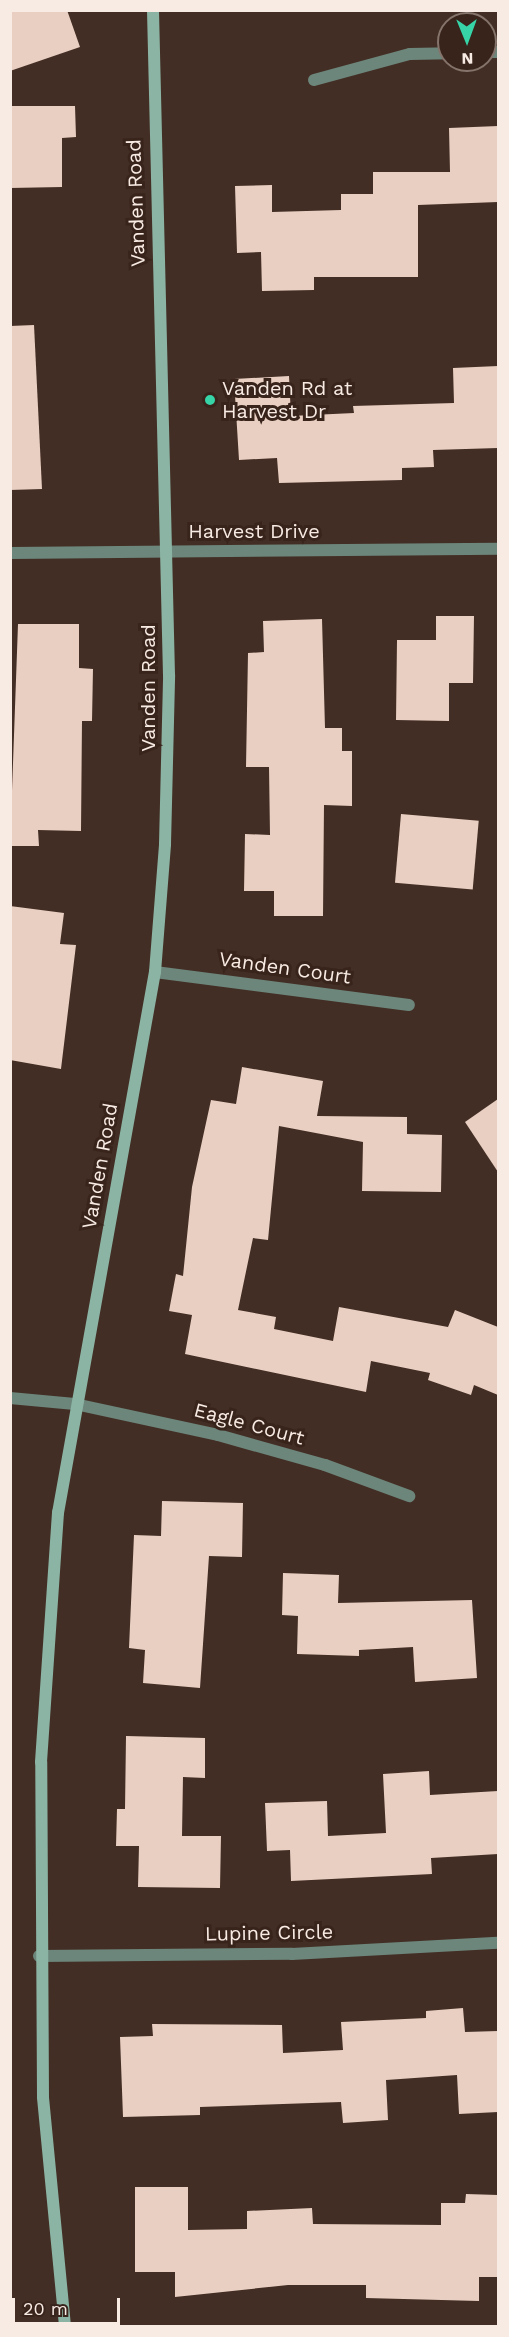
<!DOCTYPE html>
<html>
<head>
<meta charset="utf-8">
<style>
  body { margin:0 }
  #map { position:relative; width:509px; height:2337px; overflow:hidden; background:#432e25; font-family:"Work Sans",sans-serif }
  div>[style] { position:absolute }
  .building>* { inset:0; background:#e9cfc2; transform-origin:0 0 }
  .street>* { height:12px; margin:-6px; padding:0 6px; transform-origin:6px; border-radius:6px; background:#6c867b }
  .secondary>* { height:12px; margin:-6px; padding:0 6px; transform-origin:6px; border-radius:6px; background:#8bb4a4 }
  .dots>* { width:16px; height:16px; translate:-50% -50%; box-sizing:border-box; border:3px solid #38241b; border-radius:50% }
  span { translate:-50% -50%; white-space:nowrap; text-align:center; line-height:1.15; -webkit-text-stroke:6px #38241b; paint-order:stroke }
  .street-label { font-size:20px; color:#f8ebe4 }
  .poi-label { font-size:20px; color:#f8ebe4 }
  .left { translate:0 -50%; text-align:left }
  .frame { position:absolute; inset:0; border:12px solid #f8ebe4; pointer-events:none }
  .north { position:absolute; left:437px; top:12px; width:60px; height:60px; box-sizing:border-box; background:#38241b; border:2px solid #85746b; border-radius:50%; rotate:179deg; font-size:16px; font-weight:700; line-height:24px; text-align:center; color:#f8ebe4 }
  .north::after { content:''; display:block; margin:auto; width:21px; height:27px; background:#36d4a7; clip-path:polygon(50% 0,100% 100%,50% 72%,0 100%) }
  .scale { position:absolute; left:12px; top:2298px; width:108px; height:27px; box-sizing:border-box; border:3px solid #f8ebe4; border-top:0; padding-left:8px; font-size:18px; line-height:21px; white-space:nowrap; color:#f8ebe4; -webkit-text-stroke:4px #38241b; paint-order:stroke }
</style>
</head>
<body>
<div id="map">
  <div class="building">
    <i style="clip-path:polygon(10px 10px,67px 10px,80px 47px,10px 71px)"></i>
    <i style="clip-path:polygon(10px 106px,75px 106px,76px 137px,62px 138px,62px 187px,10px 188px)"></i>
    <i style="clip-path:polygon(498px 126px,498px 202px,418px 205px,418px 277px,314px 277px,314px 290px,262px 291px,261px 252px,237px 253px,235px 186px,272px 185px,272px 212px,341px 210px,341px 194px,373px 194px,373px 172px,450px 172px,449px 128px)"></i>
    <i style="clip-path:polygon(34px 325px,42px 489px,10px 490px,10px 326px)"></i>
    <i style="clip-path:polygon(498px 366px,498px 448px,433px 450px,434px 467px,402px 468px,402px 480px,279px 483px,277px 458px,239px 460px,234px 379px,289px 376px,291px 416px,354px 413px,353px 406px,454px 403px,453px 368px)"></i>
    <i style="clip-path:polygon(436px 616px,474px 616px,473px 683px,449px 683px,449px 721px,396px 720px,397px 640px,436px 640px)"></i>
    <i style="clip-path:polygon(322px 619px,325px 728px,342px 728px,342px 751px,352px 751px,352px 806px,324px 805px,323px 916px,274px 916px,274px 891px,244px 891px,245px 834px,270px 835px,269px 767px,246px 767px,248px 653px,264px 652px,263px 621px)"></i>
    <i style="clip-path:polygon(18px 624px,79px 624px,79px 668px,93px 669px,92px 721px,82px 721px,81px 831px,38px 830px,39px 846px,10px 846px)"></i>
    <i style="left:401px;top:814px;width:78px;height:69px;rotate:5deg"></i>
    <i style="clip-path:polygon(10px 906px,64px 913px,60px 944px,76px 945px,61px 1069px,10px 1060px)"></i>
    <i style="clip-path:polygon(242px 1067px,323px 1081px,317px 1116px,407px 1117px,407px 1134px,442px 1135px,441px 1192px,362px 1191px,363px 1142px,279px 1126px,268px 1240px,253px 1238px,238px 1310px,276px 1317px,274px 1329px,333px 1341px,339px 1307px,448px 1327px,455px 1310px,498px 1327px,498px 1395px,474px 1385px,471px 1395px,428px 1380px,430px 1373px,371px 1361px,366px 1392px,185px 1354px,192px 1315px,169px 1311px,176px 1274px,183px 1276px,192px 1187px,211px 1100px,236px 1104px)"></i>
    <i style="clip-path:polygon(498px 1099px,498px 1172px,465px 1122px)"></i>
    <i style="clip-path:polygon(162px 1501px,243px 1503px,242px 1557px,209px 1556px,200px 1688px,143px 1683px,145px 1650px,129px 1648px,134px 1535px,161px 1536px)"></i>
    <i style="clip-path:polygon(283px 1573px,339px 1575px,338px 1603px,472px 1600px,477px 1678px,415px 1682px,413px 1647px,359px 1650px,359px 1656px,297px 1654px,298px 1616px,282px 1615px)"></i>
    <i style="clip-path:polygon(126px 1736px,205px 1738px,205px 1778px,183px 1777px,182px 1836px,221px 1836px,220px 1888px,138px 1887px,139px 1846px,116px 1846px,117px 1809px,125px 1809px)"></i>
    <i style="clip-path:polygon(429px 1771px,430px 1795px,498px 1791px,498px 1854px,431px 1858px,432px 1874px,291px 1881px,290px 1850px,267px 1851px,265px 1803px,327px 1801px,328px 1836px,386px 1833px,383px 1774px)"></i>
    <i style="clip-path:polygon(463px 2008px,465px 2032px,498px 2031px,498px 2112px,459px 2114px,457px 2075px,386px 2080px,388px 2120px,343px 2123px,341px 2102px,200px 2107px,200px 2115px,123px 2117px,120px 2037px,153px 2036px,152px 2024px,282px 2025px,283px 2053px,343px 2050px,341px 2022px,426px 2018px,426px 2011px)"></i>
    <i style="clip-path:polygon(135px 2187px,188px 2187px,188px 2230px,247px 2229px,247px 2211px,312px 2208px,313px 2224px,441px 2225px,441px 2203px,465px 2203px,466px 2194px,498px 2195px,498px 2277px,479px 2277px,479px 2301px,366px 2298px,366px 2285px,288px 2285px,175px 2297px,175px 2272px,135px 2272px)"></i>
  </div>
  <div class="street">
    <i style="left:485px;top:52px;width:13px"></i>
    <i style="left:314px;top:80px;width:99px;rotate:-15.2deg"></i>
    <i style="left:410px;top:54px;width:39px;rotate:-1deg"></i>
    <i style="left:10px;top:553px;width:488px;rotate:-0.5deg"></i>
    <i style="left:155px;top:972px;width:256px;rotate:7.4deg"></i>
    <i style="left:10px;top:1398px;width:65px;rotate:5.3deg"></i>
    <i style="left:75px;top:1404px;width:146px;rotate:12.2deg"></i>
    <i style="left:218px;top:1435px;width:111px;rotate:15.7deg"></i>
    <i style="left:325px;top:1465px;width:90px;rotate:20.3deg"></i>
    <i style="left:39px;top:1956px;width:253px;rotate:-0.5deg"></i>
    <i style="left:292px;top:1954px;width:206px;rotate:-3.1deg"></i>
  </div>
  <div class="secondary">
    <i style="left:65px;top:2326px;width:230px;rotate:-95.5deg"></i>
    <i style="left:43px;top:2097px;width:335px;rotate:-90.3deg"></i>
    <i style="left:41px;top:1762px;width:250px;rotate:-86.1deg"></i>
    <i style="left:58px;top:1513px;width:550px;rotate:-79.84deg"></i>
    <i style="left:155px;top:972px;width:128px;rotate:-85.5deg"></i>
    <i style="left:165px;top:844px;width:169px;rotate:-88.6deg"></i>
    <i style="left:169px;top:675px;width:665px;rotate:-91.38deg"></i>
  </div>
  <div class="dots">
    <i style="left:210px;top:400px;background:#36d4a7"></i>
  </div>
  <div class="street-label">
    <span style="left:136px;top:203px;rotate:-92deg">Vanden Road</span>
    <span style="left:254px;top:531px">Harvest Drive</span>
    <span style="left:148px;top:688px;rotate:-90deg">Vanden Road</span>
    <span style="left:285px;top:968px;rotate:8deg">Vanden Court</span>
    <span style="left:100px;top:1166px;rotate:-80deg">Vanden Road</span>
    <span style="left:249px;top:1424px;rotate:15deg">Eagle Court</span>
    <span style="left:269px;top:1933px;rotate:-1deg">Lupine Circle</span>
  </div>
  <div class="poi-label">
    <span class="left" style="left:222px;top:400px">Vanden Rd at<br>Harvest Dr</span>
  </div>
  <div class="frame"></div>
  <div class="north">N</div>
  <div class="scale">20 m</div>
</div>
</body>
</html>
